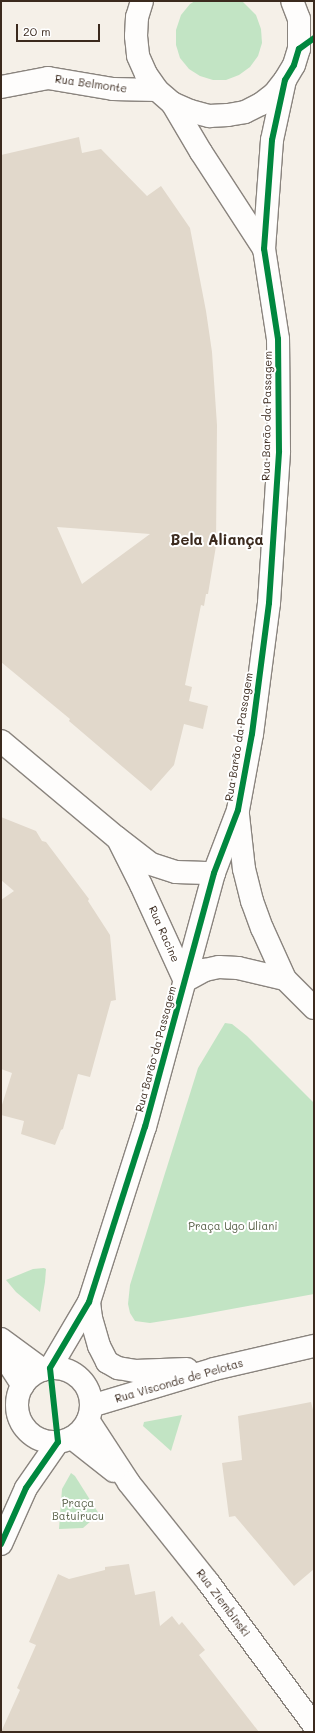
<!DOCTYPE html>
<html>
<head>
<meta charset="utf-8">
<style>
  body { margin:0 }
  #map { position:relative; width:315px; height:1733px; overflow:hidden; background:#f5f0e8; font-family:Mali,sans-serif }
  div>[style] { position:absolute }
  .green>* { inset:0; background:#c2e4c4 }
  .building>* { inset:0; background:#e1d8cb }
  .roads { filter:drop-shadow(1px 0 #8a847e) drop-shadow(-1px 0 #8a847e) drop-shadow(0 1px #8a847e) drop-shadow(0 -1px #8a847e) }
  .minor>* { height:22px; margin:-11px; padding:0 11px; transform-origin:11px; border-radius:11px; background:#fefdfc }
  .minor>.ring { margin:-11px; padding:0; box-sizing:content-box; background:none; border:22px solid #fefdfc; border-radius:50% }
  .major>* { height:22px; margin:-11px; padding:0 11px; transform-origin:11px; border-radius:11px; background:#fefdfc }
  .cycleway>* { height:6px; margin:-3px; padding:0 3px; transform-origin:3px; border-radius:3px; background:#00873e }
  span { translate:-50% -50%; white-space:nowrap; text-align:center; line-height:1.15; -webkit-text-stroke:4px #fff; paint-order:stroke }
  .street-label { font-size:11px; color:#3b2a1e }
  .park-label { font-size:11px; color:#575f47 }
  .district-label { font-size:15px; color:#3b2a1e; font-weight:700 }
  .frame { position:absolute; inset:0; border:2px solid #3b2a1e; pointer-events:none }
  .scale { position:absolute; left:16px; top:24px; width:84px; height:18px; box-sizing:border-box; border:2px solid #3b2a1e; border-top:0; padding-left:5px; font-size:12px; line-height:14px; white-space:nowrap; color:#3b2a1e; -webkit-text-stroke:3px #fff; paint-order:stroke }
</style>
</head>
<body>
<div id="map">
  <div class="green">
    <i style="clip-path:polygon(195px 1px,242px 1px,256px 15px,261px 29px,262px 43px,258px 56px,250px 67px,239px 75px,226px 80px,213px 80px,200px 76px,189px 69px,180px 58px,176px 45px,176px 30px,181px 15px,190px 4px)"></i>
    <i style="clip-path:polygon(225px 1023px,232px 1024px,247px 1036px,314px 1103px,314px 1294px,188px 1317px,150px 1323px,135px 1321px,130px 1313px,128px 1304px,130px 1285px,198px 1068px)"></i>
    <i style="clip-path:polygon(44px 1268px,46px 1269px,45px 1282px,40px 1312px,16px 1292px,6px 1280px,33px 1269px)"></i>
    <i style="clip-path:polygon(182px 1415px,171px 1451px,143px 1426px,144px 1422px)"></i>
    <i style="clip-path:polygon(71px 1473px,75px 1476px,99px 1514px,83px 1528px,59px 1529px,62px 1489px)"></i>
  </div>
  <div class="building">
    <i style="clip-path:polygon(evenodd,79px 137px,82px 153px,101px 149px,147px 196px,161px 186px,190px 228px,206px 311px,212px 352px,217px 425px,216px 546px,208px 594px,206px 594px,204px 606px,201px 605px,185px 685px,192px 687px,189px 701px,208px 706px,203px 729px,184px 724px,174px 765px,151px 791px,69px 721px,70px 719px,1px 662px,1px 155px,79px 137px,57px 527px,150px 534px,82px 584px,57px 527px)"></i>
    <i style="clip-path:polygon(1px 817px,36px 831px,42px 841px,46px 842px,89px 899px,88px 901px,110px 935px,116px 1000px,111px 1001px,90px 1077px,78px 1074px,63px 1129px,61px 1130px,55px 1145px,21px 1134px,24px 1121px,1px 1115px,1px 1108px,12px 1073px,1px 1069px,1px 900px,14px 891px,1px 880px)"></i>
    <i style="clip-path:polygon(311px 1402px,314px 1414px,314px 1569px,294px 1586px,235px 1516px,229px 1517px,222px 1463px,242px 1460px,238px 1416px)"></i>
    <i style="clip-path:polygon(129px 1564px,135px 1595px,155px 1591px,160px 1626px,172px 1616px,179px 1625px,182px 1622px,205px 1650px,199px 1655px,259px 1732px,1px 1732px,20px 1690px,17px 1688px,36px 1645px,29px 1642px,58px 1574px,69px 1579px,105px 1570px,105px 1567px)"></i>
  </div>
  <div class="roads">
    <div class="minor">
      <i style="left:172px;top:103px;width:57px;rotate:59.4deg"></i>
      <i style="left:201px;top:152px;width:116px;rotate:57deg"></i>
      <i style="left:1px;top:741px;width:150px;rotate:39.9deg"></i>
      <i style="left:116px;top:837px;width:44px;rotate:37.6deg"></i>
      <i style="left:151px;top:864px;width:26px;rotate:18deg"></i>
      <i style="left:176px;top:872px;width:38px;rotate:2deg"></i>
      <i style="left:238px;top:815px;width:54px;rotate:83.7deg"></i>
      <i style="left:244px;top:869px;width:33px;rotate:76deg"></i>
      <i style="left:252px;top:901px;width:29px;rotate:70deg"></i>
      <i style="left:262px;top:928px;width:56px;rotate:65.7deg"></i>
      <i style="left:285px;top:979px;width:41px;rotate:45deg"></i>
      <i style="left:119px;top:841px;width:49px;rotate:63.4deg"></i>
      <i style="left:141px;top:885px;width:106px;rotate:65.4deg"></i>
      <i style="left:185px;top:981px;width:23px;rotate:-29deg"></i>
      <i style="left:205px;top:970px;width:14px;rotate:-12deg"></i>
      <i style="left:219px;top:967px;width:19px;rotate:3deg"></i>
      <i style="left:238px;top:968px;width:48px;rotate:13.2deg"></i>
      <i style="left:89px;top:1302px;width:16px;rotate:83deg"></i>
      <i style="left:91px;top:1318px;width:29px;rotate:74deg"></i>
      <i style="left:99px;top:1346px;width:18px;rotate:63deg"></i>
      <i style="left:107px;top:1362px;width:13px;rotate:29deg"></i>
      <i style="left:118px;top:1368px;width:17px;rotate:10deg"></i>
      <i style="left:135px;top:1371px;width:52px;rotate:-2.2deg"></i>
      <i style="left:1px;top:1339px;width:52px;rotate:36.4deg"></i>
      <i style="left:1px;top:1352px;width:40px;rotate:57.1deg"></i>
      <i style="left:50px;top:1368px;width:77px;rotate:-59.4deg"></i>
      <i style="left:89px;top:1302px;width:184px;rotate:-72.3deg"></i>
      <i style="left:145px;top:1127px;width:263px;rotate:-74.8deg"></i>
      <i style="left:214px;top:873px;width:67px;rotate:-69.1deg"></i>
      <i style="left:238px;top:810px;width:77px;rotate:-79.6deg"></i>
      <i style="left:252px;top:734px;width:132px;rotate:-82.6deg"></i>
      <i style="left:269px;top:603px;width:152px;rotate:-86.2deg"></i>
      <i style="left:279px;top:451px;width:112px;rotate:-90.5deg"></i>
      <i style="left:278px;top:339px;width:91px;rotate:-98.8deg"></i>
      <i style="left:264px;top:249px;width:109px;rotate:-85.8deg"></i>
      <i style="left:272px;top:140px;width:61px;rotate:-77.8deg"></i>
      <i class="ring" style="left:17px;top:1368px;width:52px;height:52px"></i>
      <i style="left:91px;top:1406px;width:128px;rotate:-16.7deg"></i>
      <i style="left:214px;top:1369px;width:103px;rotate:-13deg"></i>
      <i style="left:88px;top:1420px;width:75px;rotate:56.9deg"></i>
      <i style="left:129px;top:1483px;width:127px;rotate:51.4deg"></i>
      <i style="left:208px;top:1582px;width:178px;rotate:53.5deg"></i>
      <i style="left:72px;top:1438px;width:53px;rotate:38.2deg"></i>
      <i style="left:1px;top:1544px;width:61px;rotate:-65.9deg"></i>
      <i style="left:26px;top:1488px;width:56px;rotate:-55.2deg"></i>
    </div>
    <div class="major">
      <i style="left:142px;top:1px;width:17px;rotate:107deg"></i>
      <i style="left:137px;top:17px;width:19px;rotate:93deg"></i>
      <i style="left:136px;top:36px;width:20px;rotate:84deg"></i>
      <i style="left:138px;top:56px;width:20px;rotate:66deg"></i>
      <i style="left:146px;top:74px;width:19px;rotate:55deg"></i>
      <i style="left:157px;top:90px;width:20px;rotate:41deg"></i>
      <i style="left:172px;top:103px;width:20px;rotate:24deg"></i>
      <i style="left:190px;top:111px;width:20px;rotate:15deg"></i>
      <i style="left:209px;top:116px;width:19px;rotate:-3deg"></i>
      <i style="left:228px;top:115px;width:17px;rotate:-10deg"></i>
      <i style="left:245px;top:112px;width:18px;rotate:-27deg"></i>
      <i style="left:261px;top:104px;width:16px;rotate:-38deg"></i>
      <i style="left:274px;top:94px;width:18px;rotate:-52deg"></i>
      <i style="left:285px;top:80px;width:17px;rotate:-59deg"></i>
      <i style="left:294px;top:65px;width:17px;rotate:-73deg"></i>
      <i style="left:299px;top:49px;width:30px;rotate:-90deg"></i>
      <i style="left:299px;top:19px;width:19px;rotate:-111deg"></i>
      <i style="left:1px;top:87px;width:48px;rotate:-10.8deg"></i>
      <i style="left:48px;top:78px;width:66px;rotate:9.6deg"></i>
      <i style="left:113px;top:89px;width:44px;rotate:1.3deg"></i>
    </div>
  </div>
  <div class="cycleway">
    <i style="left:1px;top:1544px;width:61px;rotate:-65.9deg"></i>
    <i style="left:26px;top:1488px;width:56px;rotate:-55.2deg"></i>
    <i style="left:58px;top:1442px;width:74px;rotate:-96.2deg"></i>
    <i style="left:50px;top:1368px;width:77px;rotate:-59.4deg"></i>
    <i style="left:89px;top:1302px;width:184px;rotate:-72.3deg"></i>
    <i style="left:145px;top:1127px;width:263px;rotate:-74.8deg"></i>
    <i style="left:214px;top:873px;width:67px;rotate:-69.1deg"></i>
    <i style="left:238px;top:810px;width:77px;rotate:-79.6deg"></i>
    <i style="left:252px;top:734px;width:132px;rotate:-82.6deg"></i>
    <i style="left:269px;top:603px;width:152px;rotate:-86.2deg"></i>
    <i style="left:279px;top:451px;width:112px;rotate:-90.5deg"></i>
    <i style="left:278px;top:339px;width:91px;rotate:-98.8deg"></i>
    <i style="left:264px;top:249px;width:109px;rotate:-85.8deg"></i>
    <i style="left:272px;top:140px;width:61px;rotate:-77.8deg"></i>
    <i style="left:285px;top:80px;width:17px;rotate:-59deg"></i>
    <i style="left:294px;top:65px;width:17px;rotate:-73deg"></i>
    <i style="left:299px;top:49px;width:19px;rotate:-36deg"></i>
  </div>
  <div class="street-label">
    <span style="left:91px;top:84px;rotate:8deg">Rua Belmonte</span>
    <span style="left:267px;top:416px;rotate:-89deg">Rua Barão da Passagem</span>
    <span style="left:239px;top:737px;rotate:-81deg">Rua Barão da Passagem</span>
    <span style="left:164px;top:934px;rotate:66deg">Rua Racine</span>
    <span style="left:156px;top:1049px;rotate:-75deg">Rua Barão da Passagem</span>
    <span style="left:179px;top:1381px;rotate:-16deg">Rua Visconde de Pelotas</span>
    <span style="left:223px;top:1603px;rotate:53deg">Rua Ziembinski</span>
  </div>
  <div class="park-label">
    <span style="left:233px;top:1226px">Praça Ugo Uliani</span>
    <span style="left:78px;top:1510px">Praça<br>Batuirucu</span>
  </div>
  <div class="district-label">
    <span style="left:217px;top:540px">Bela Aliança</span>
  </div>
  <div class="frame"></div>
  <div class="scale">20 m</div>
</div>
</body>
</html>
